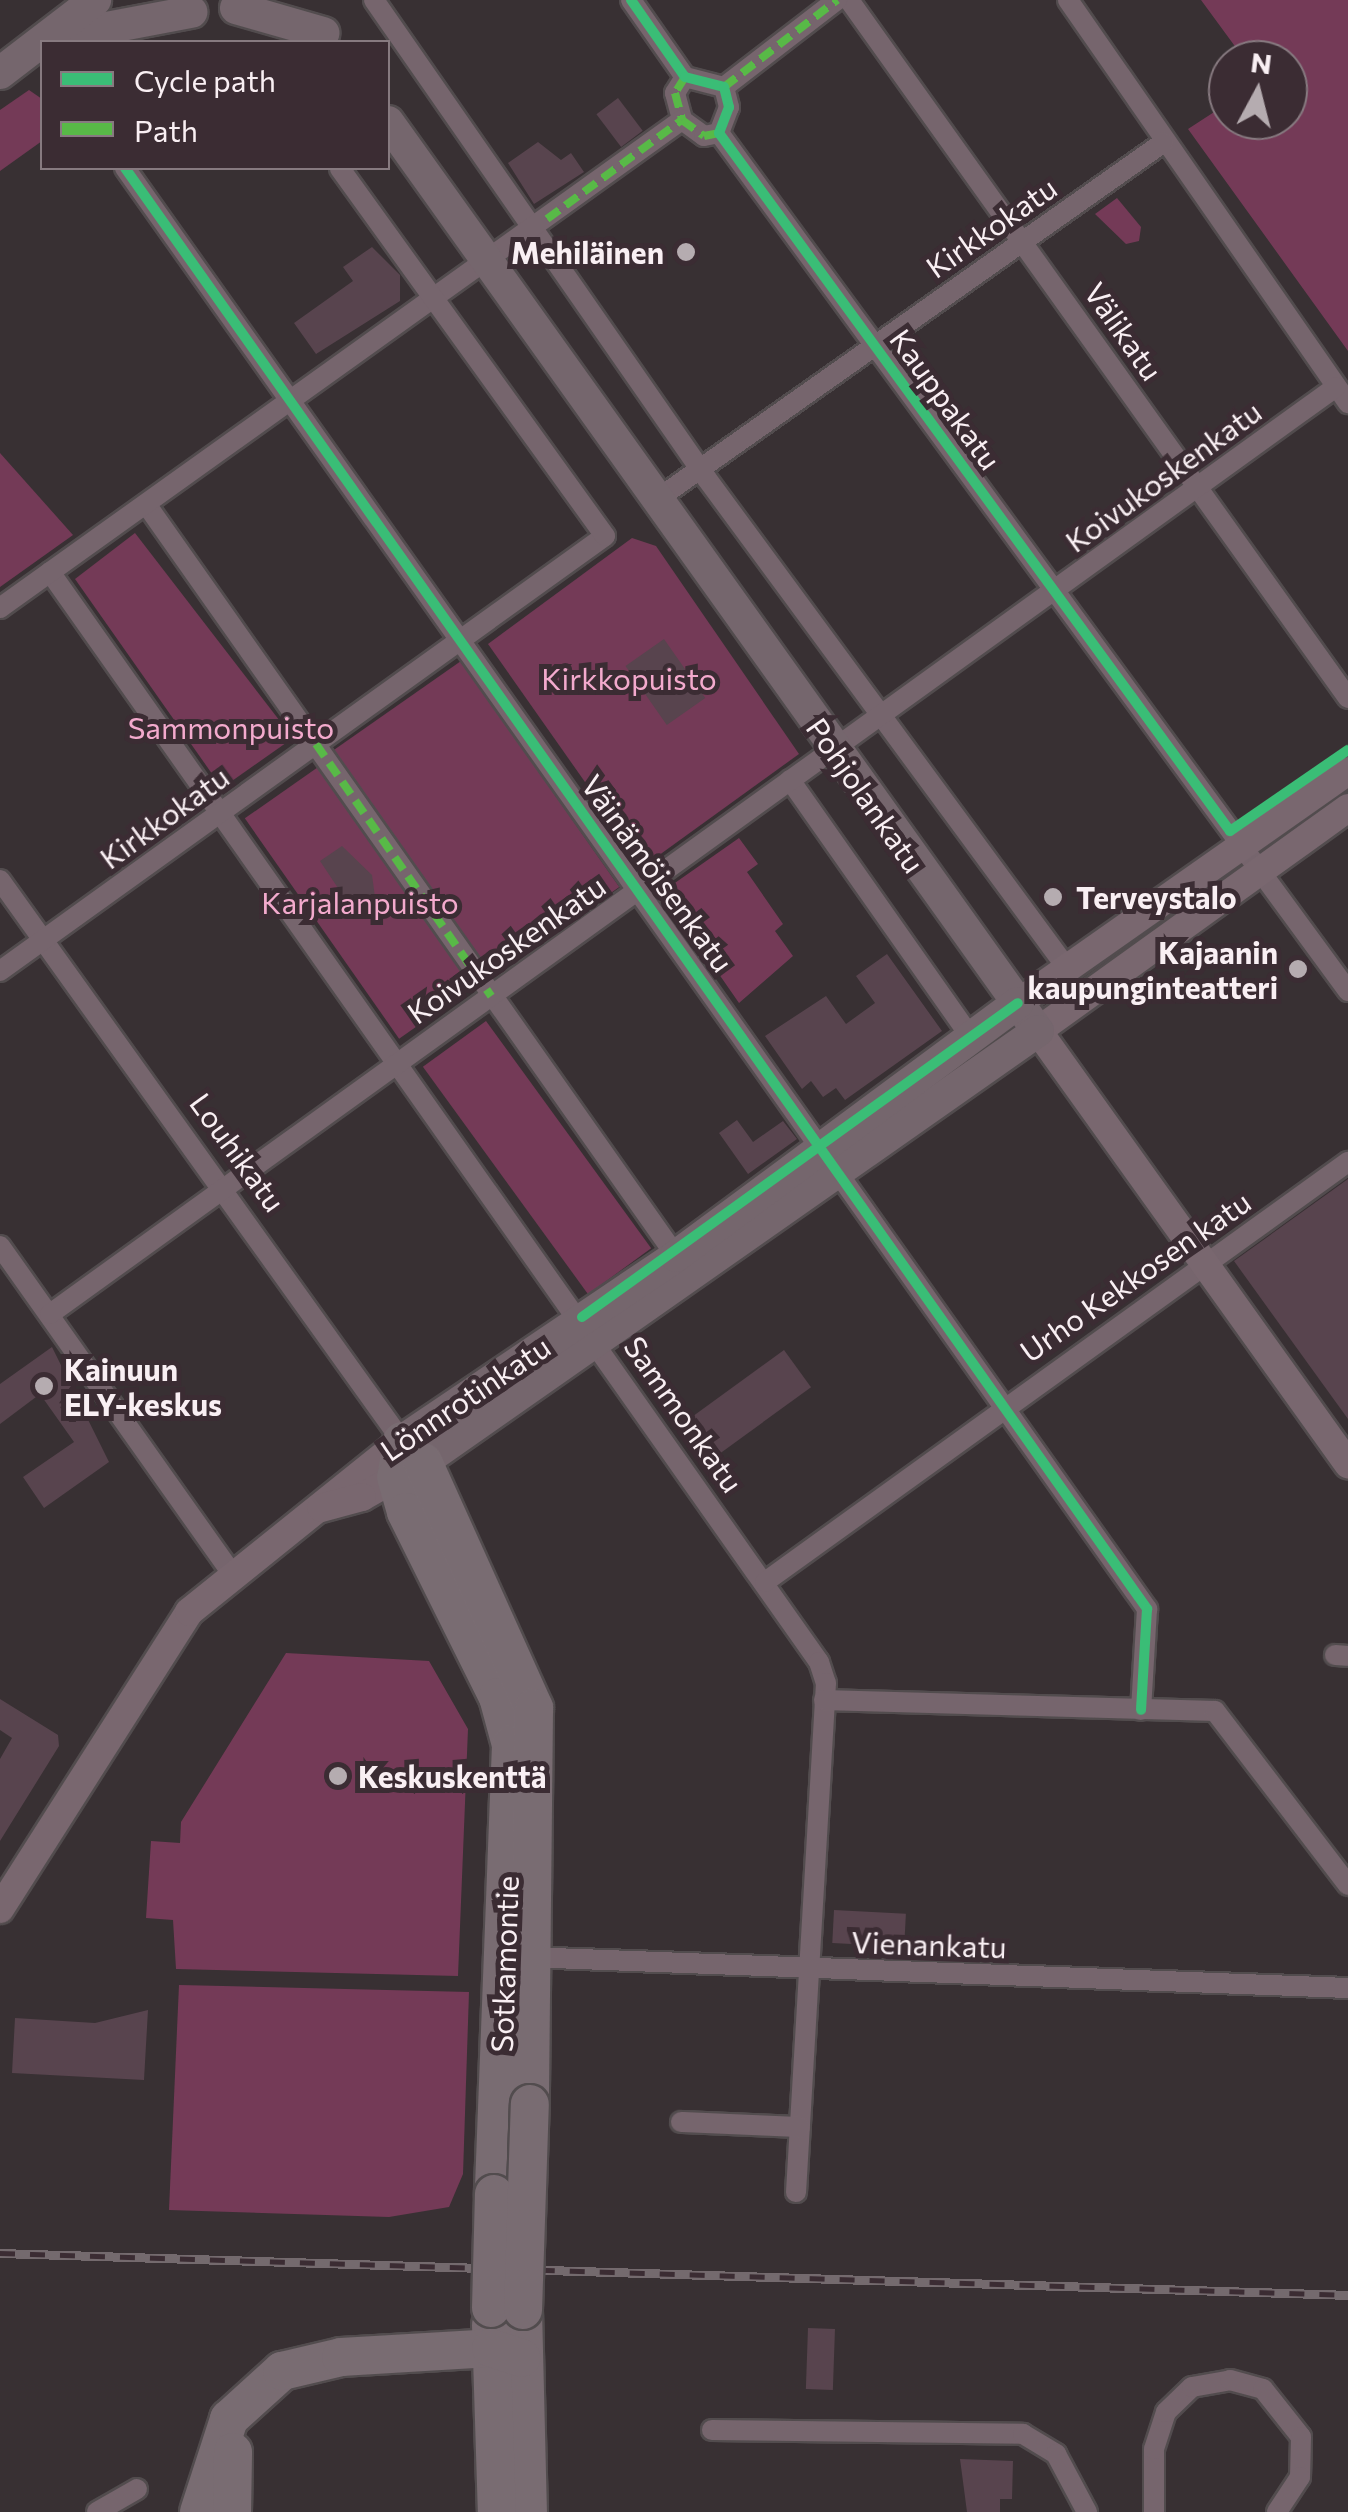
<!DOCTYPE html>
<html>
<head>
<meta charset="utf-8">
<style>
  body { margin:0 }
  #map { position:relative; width:1348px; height:2512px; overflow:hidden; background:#383033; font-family:Commissioner,sans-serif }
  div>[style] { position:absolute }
  .green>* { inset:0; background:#743a57; transform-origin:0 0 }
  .building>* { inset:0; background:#58444e; transform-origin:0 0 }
  .roads { filter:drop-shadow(2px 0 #524c4e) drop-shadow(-2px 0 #524c4e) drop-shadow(0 2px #524c4e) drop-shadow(0 -2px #524c4e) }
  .street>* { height:20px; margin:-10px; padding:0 10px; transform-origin:10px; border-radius:10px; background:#76656d }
  .secondary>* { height:28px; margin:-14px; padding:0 14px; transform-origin:14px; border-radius:14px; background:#79676f }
  .primary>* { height:32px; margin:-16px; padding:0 16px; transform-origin:16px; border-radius:16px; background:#75666d }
  .highway>* { height:38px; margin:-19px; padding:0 19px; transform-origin:19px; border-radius:19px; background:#796c72 }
  .rail>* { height:9px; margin-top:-4.5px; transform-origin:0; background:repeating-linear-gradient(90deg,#3b2c33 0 15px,#746a6e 0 30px); box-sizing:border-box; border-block:2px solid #746a6e }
  .bridges { filter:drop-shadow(2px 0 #524c4e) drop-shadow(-2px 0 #524c4e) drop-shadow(0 2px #524c4e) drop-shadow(0 -2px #524c4e) }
  .highway-bridge>* { height:38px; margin:-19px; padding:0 19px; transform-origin:19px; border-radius:19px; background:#796c72 }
  .quiet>* { height:8px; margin-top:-4px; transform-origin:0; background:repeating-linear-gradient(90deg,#58b947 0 15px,transparent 0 23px) }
  .cycleway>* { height:10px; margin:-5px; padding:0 5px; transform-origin:5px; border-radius:5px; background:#3abd76 }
  .dots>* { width:28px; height:28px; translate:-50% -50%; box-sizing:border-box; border:5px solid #3b2c33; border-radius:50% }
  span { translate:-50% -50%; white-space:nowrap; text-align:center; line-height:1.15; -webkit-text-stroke:10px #3b2c33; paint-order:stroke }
  .street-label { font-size:30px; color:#f9eff3 }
  .poi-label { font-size:30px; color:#f9eff3; font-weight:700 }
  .right { translate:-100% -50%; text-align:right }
  .left { translate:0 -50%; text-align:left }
  .park-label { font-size:30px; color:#f3aacd }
  .legend { position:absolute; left:40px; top:40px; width:350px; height:130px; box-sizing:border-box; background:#3b2c33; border:2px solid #877a80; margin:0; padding:12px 18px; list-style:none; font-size:30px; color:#f9eff3 }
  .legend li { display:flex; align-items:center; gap:20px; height:50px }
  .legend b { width:50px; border:2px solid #877a80 }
  .north { position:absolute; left:1208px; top:40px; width:100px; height:100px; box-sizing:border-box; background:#3b2c33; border:2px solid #877a80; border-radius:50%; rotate:7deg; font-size:28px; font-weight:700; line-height:40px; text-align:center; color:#f9eff3 }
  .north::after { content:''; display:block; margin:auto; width:35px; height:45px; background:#b5acb0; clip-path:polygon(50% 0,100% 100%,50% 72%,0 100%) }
</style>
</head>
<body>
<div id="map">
  <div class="green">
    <i style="clip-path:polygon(1201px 0,1348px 0,1348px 351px,1188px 129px,1228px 103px,1228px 120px,1288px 120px,1288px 60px,1245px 60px)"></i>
    <i style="clip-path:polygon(29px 90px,42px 99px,42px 141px,0 171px,0 110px)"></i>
    <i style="clip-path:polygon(1117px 198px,1141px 227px,1139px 241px,1126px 244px,1095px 214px)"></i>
    <i style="clip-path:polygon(0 453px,73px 535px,0 587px)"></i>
    <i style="clip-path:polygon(135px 533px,293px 738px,222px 788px,75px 579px)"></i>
    <i style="clip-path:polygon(632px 538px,656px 546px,799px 754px,644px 866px,488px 644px)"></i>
    <i style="left:461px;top:661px;width:276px;height:160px;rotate:55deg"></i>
    <i style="left:321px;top:765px;width:269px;height:93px;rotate:55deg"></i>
    <i style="clip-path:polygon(739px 838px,758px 864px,747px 872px,783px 924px,775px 931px,793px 956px,739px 1003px,662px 892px)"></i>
    <i style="left:486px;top:1021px;width:281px;height:78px;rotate:54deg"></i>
    <i style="clip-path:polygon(286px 1653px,429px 1661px,468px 1729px,458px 1976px,176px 1969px,173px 1920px,146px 1918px,151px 1841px,180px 1843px,181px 1822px)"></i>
    <i style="clip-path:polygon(179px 1985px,469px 1992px,463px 2174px,449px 2207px,389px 2217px,169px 2210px)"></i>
  </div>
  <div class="building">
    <i style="left:618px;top:98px;width:41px;height:27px;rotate:53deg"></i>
    <i style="clip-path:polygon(538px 142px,561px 160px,571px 153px,584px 172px,534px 204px,508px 163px)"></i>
    <i style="clip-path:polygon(372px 247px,400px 275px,400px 301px,316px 354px,294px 323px,353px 281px,343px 267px)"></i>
    <i style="left:664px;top:639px;width:72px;height:47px;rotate:55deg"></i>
    <i style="clip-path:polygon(342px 846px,372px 875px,375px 897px,366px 904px,346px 900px,320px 861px)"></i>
    <i style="clip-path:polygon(887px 954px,942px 1031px,845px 1100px,836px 1088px,823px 1097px,811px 1081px,802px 1089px,765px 1036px,826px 996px,846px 1024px,875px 1003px,856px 976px)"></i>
    <i style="clip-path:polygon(737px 1120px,753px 1142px,783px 1121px,797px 1139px,748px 1174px,719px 1133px)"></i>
    <i style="clip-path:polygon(1348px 1179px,1348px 1419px,1234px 1261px)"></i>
    <i style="clip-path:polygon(52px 1347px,109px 1462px,44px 1508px,23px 1477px,74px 1442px,40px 1394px,0 1424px,0 1384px)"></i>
    <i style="left:784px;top:1350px;width:46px;height:125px;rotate:54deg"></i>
    <i style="clip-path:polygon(0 1699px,58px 1735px,59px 1746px,0 1841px,0 1759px,12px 1738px,0 1730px)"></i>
    <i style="left:834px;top:1910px;width:72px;height:33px;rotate:3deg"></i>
    <i style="clip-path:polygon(148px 2010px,144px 2080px,12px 2073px,15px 2018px,95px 2023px)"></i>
    <i style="left:808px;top:2328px;width:27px;height:61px;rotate:2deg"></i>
    <i style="clip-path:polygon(960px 2459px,1013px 2461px,1012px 2499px,1000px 2499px,1000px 2512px,967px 2512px)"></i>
  </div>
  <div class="roads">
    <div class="street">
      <i style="left:374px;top:0;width:583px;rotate:55.19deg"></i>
      <i style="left:707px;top:479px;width:607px;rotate:53.64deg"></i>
      <i style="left:631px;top:0;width:94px;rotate:55deg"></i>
      <i style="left:685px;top:77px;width:40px;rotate:14.4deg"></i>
      <i style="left:724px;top:87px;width:21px;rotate:76deg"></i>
      <i style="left:729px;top:107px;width:28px;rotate:111deg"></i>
      <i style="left:719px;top:133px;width:1064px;rotate:53.75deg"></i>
      <i style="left:849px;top:0;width:858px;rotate:54.44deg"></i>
      <i style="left:1068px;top:0;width:491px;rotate:55.2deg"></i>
      <i style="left:685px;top:77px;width:19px;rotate:122deg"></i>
      <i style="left:675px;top:93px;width:28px;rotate:75deg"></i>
      <i style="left:682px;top:120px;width:27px;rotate:36deg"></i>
      <i style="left:704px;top:136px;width:15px;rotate:-11deg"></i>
      <i style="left:724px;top:87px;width:143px;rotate:-37.6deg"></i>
      <i style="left:125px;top:168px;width:1767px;rotate:54.65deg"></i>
      <i style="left:1147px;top:1609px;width:101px;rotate:93.4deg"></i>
      <i style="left:656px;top:500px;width:621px;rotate:-35.17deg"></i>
      <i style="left:146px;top:504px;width:920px;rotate:54.82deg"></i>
      <i style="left:50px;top:572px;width:1334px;rotate:54.8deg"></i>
      <i style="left:819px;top:1662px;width:22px;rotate:72deg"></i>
      <i style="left:826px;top:1683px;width:510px;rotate:93.37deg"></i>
      <i style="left:0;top:608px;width:839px;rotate:-35.59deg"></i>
      <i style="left:790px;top:780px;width:317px;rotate:54.9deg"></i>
      <i style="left:0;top:880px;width:690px;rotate:54.38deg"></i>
      <i style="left:0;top:971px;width:745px;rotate:-35.72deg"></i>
      <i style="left:605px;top:536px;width:453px;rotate:-125.8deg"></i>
      <i style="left:0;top:1246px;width:398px;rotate:54.7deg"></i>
      <i style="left:50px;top:1314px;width:1585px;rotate:-35.79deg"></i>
      <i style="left:765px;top:1582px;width:719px;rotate:-35.77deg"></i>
      <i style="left:1335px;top:1655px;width:13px;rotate:4deg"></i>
      <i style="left:824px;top:1700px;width:391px;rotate:1.6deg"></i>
      <i style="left:1215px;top:1711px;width:219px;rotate:52.6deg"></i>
      <i style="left:526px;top:1957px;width:823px;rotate:2.16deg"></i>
      <i style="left:681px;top:2122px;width:119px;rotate:2.4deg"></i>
      <i style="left:712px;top:2430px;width:311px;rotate:0.7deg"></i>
      <i style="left:1023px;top:2434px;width:39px;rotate:31deg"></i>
      <i style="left:1056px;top:2454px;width:66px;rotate:61.9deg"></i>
      <i style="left:97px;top:2512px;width:46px;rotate:-29.9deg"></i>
      <i style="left:1154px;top:2512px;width:63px;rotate:-90deg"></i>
      <i style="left:1154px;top:2449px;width:39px;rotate:-72deg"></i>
      <i style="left:1166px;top:2412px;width:36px;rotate:-44deg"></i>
      <i style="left:1192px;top:2387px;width:39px;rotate:-10deg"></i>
      <i style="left:1230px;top:2380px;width:34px;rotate:15deg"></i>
      <i style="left:1263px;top:2389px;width:61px;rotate:51.6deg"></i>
      <i style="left:1301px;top:2437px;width:40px;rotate:91.4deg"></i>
      <i style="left:1300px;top:2477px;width:42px;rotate:123.3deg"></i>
    </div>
    <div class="secondary">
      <i style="left:1348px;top:808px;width:382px;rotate:144.3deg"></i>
      <i style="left:1038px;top:1031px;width:533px;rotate:54.4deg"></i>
      <i style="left:1018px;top:1003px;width:403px;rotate:-35.1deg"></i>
      <i style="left:0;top:1909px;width:352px;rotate:-57.5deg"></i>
      <i style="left:189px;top:1612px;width:273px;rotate:-38.8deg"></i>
      <i style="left:402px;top:1441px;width:30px;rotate:45deg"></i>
      <i style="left:423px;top:1462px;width:70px;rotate:150.2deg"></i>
      <i style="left:362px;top:1497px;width:42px;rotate:165deg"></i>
    </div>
    <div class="primary">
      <i style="left:236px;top:8px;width:91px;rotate:16deg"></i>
      <i style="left:48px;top:39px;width:146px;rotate:-10.7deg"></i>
      <i style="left:0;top:73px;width:120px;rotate:-37.5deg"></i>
      <i style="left:388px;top:122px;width:1117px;rotate:54.43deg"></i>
      <i style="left:1038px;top:1031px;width:751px;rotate:144.98deg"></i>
      <i style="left:402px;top:1441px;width:331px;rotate:-34deg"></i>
      <i style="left:676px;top:1256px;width:425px;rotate:-36.5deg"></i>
    </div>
    <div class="highway">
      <i style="left:402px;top:1441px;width:36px;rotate:99deg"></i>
      <i style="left:396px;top:1477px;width:36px;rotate:74deg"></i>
      <i style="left:406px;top:1512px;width:207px;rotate:63.6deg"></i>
      <i style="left:498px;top:1697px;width:50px;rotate:74.8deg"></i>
      <i style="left:511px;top:1745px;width:449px;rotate:92.2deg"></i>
      <i style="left:423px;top:1462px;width:270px;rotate:65.7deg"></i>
      <i style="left:534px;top:1708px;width:396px;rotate:90.6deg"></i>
      <i style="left:523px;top:2310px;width:202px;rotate:88.6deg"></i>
      <i style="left:491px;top:2325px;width:187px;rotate:88.2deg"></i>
      <i style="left:199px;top:2512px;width:98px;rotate:-72.1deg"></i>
      <i style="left:229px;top:2419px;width:72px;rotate:-42.2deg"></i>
      <i style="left:282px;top:2371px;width:61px;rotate:-13.3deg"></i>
      <i style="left:341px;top:2357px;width:150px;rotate:-3.4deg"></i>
      <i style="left:491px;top:2348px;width:32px;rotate:18deg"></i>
      <i style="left:232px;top:2512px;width:60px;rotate:-89deg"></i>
    </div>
  </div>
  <div class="rail">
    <i style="left:0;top:2253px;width:1349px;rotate:1.78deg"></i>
  </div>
  <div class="bridges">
    <div class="highway-bridge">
      <i style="left:491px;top:2308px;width:114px;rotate:-88.5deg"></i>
      <i style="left:523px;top:2310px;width:206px;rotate:-88.1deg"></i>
    </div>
  </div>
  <div class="quiet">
    <i style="left:685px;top:77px;width:19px;rotate:122deg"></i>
    <i style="left:675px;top:93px;width:28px;rotate:75deg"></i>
    <i style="left:682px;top:120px;width:27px;rotate:36deg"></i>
    <i style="left:704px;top:136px;width:15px;rotate:-11deg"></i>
    <i style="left:724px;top:87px;width:143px;rotate:-37.6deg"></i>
    <i style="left:547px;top:219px;width:167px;rotate:-36.3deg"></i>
    <i style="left:316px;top:744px;width:307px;rotate:55.2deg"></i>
  </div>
  <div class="cycleway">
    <i style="left:631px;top:0;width:94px;rotate:55deg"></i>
    <i style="left:685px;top:77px;width:40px;rotate:14.4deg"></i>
    <i style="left:724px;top:87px;width:21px;rotate:76deg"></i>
    <i style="left:729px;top:107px;width:28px;rotate:111deg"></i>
    <i style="left:719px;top:133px;width:865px;rotate:53.79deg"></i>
    <i style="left:1230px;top:831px;width:143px;rotate:-34.5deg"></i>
    <i style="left:125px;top:168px;width:1767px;rotate:54.65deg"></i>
    <i style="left:1147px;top:1609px;width:101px;rotate:93.4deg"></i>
    <i style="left:582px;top:1317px;width:537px;rotate:-35.76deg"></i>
  </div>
  <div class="dots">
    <i style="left:686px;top:252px;background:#b5acb0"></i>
    <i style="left:1053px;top:897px;background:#b5acb0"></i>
    <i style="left:1298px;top:969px;background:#b5acb0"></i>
    <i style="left:44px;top:1386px;background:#b5acb0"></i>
    <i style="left:338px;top:1776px;background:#b5acb0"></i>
  </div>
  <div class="street-label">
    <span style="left:991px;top:227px;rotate:-35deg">Kirkkokatu</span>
    <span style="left:1124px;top:331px;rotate:55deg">Välikatu</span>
    <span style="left:946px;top:399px;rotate:54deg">Kauppakatu</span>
    <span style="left:1163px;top:476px;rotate:-36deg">Koivukoskenkatu</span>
    <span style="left:866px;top:795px;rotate:55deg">Pohjolankatu</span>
    <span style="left:164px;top:817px;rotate:-36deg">Kirkkokatu</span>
    <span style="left:658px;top:873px;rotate:54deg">Väinämöisenkatu</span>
    <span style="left:506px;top:949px;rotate:-35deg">Koivukoskenkatu</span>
    <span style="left:238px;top:1152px;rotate:54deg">Louhikatu</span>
    <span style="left:1135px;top:1276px;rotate:-35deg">Urho Kekkosen katu</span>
    <span style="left:465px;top:1398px;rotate:-34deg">Lönnrotinkatu</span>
    <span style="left:684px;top:1414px;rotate:55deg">Sammonkatu</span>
    <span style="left:929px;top:1944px;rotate:2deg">Vienankatu</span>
    <span style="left:504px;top:1964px;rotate:-88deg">Sotkamontie</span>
  </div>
  <div class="poi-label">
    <span class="right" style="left:664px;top:252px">Mehiläinen</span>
    <span class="left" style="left:1076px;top:897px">Terveystalo</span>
    <span class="right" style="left:1278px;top:969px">Kajaanin<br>kaupunginteatteri</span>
    <span class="left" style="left:64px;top:1386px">Kainuun<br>ELY-keskus</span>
    <span class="left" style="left:358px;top:1776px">Keskuskenttä</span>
  </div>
  <div class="park-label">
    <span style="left:629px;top:678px">Kirkkopuisto</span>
    <span style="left:231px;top:727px">Sammonpuisto</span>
    <span style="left:360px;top:902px">Karjalanpuisto</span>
  </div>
  <ul class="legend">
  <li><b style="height:12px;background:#3abd76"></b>Cycle path</li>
  <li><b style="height:12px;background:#58b947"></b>Path</li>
  </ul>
  <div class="north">N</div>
</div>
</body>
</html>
